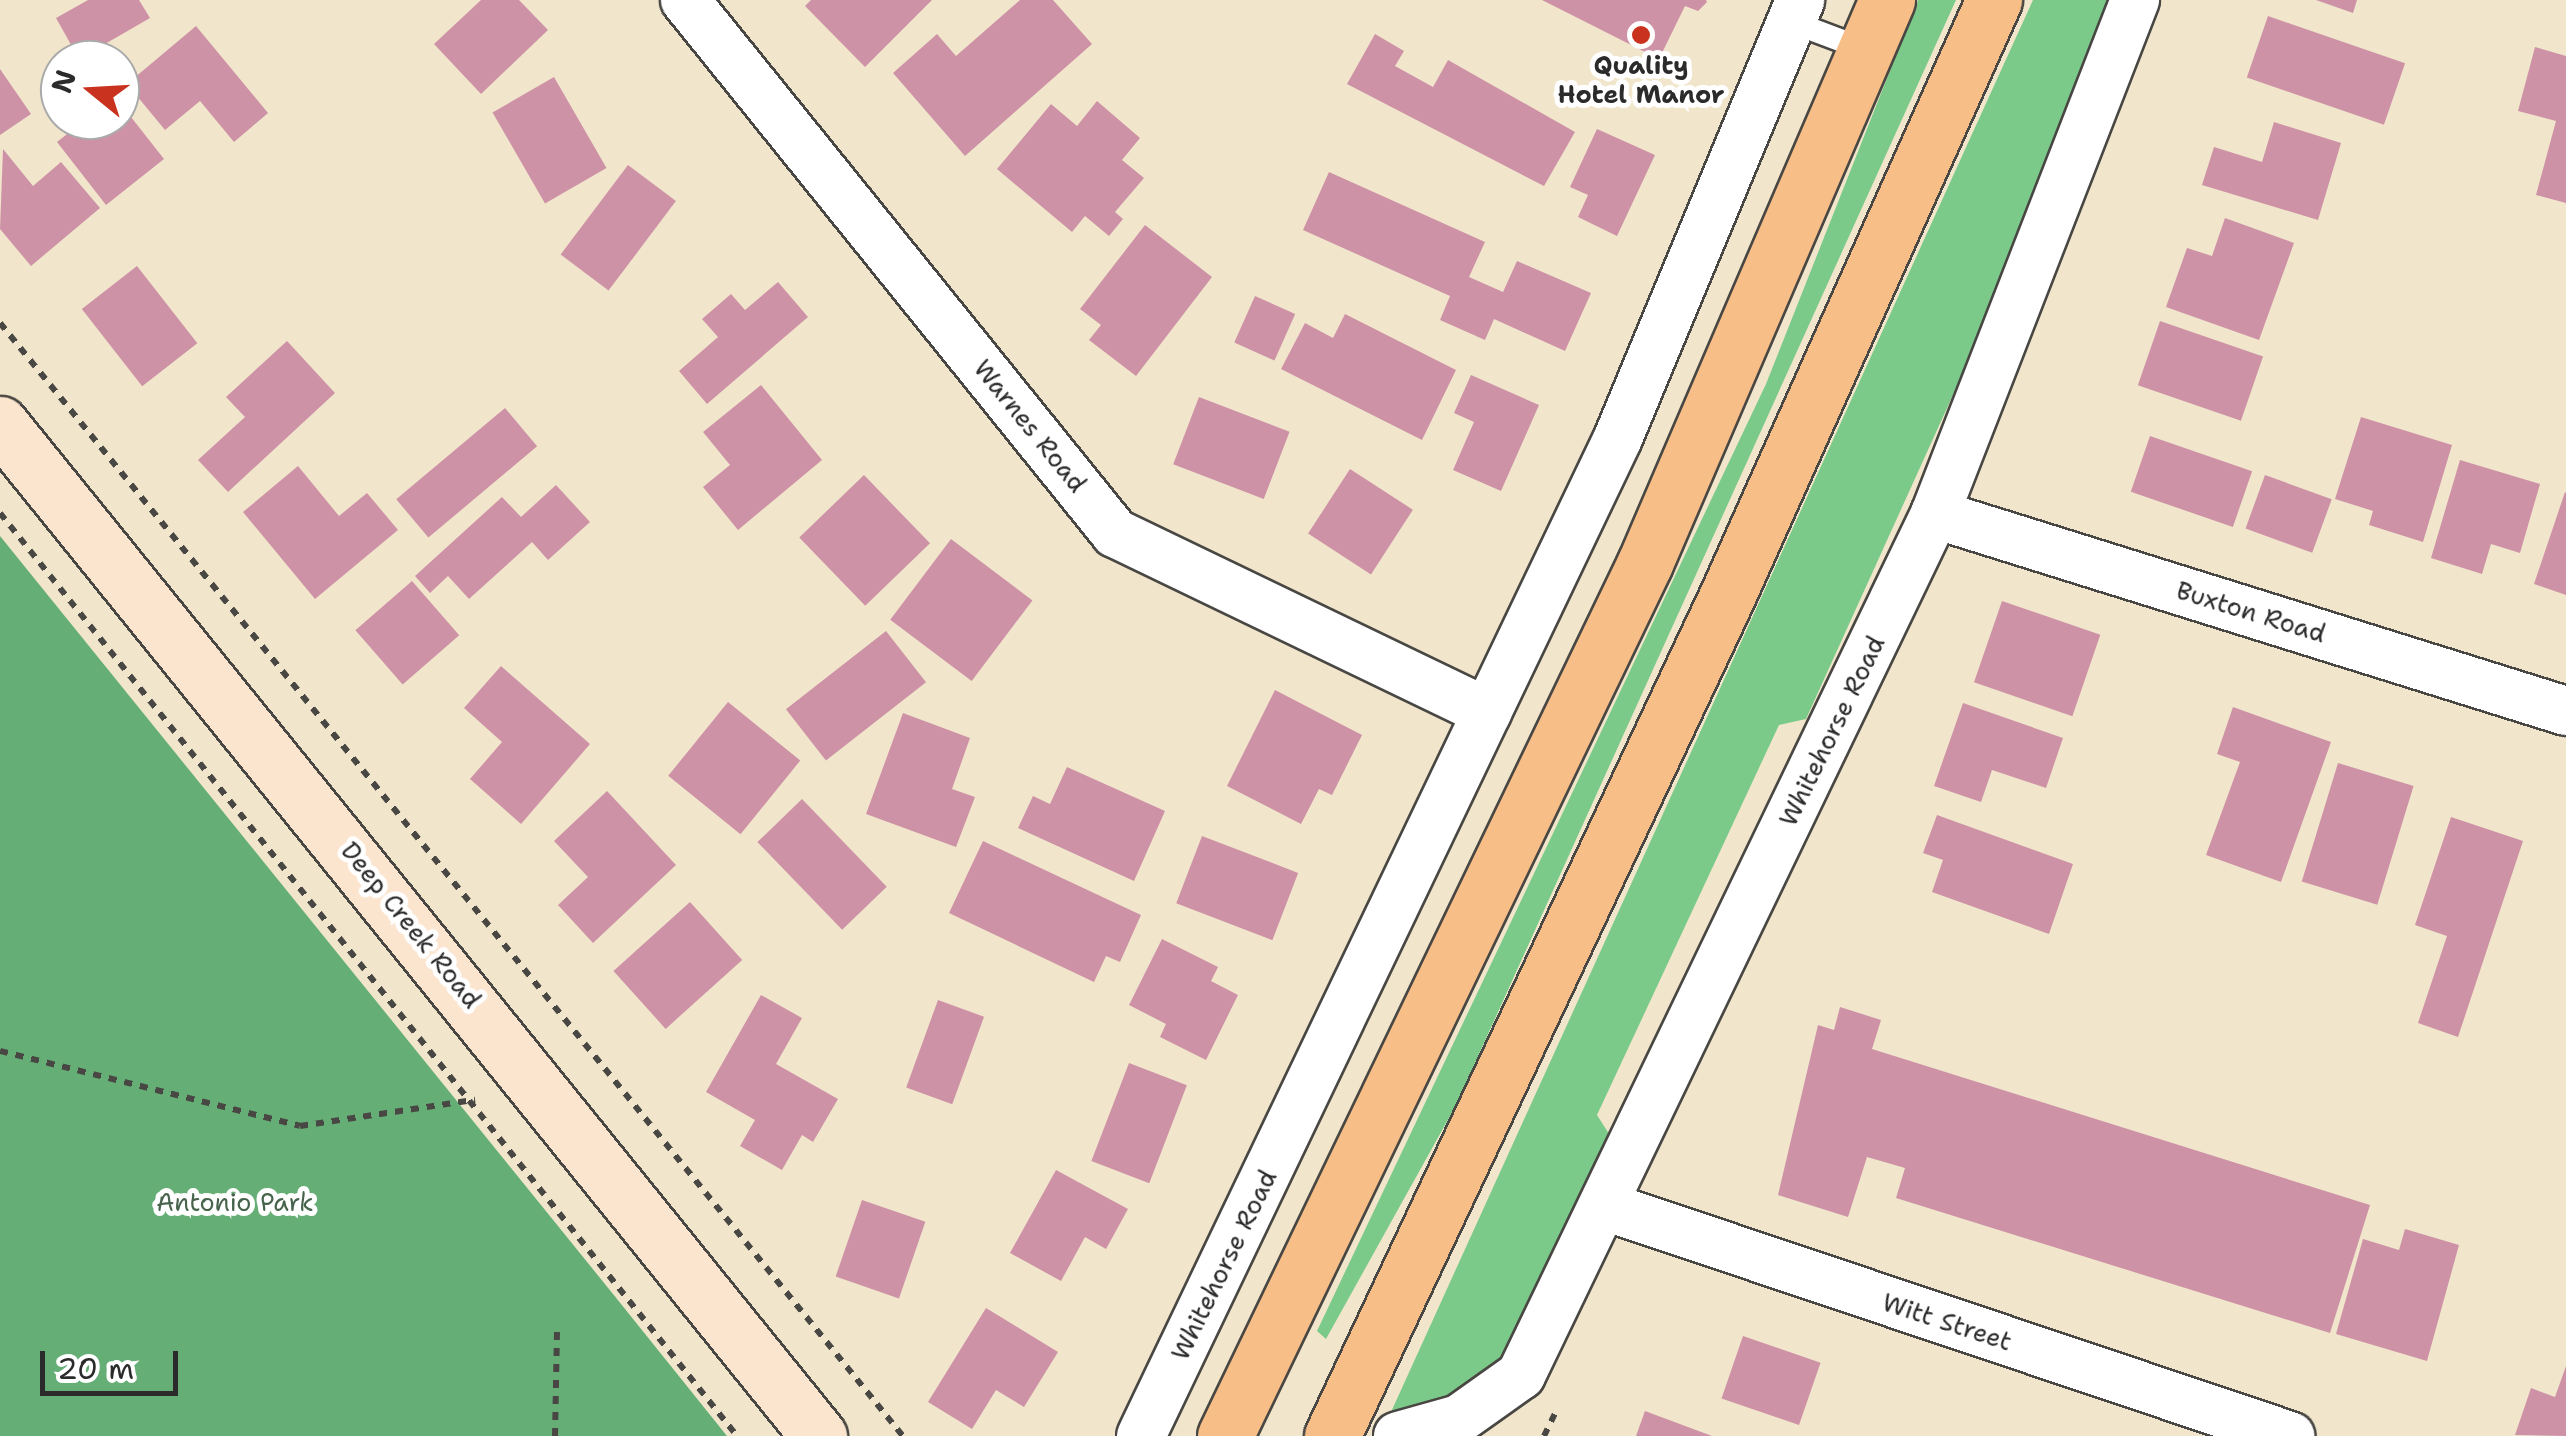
<!DOCTYPE html>
<html>
<head>
<meta charset="utf-8">
<style>
  body { margin:0 }
  #map { position:relative; width:2566px; height:1436px; overflow:hidden; background:#f1e6cb; font-family:"Shantell Sans",sans-serif }
  div>[style] { position:absolute }
  .green>* { inset:0; background:#7cca8a }
  .forest>* { inset:0; background:#65ae76 }
  .building>* { inset:0; background:#ce92a7; transform-origin:0 0 }
  .path>* { height:6px; margin-top:-3px; transform-origin:0; background:repeating-linear-gradient(90deg,#494743 0 8px,transparent 0 16px) }
  .roads { filter:drop-shadow(2px 0 #494743) drop-shadow(-2px 0 #494743) drop-shadow(0 2px #494743) drop-shadow(0 -2px #494743) }
  .lane>* { height:22px; margin:-11px; padding:0 11px; transform-origin:11px; border-radius:11px; background:#fff }
  .street>* { height:48px; margin:-24px; padding:0 24px; transform-origin:24px; border-radius:24px; background:#fff }
  .secondary>* { height:55px; margin:-27.5px; padding:0 27.5px; transform-origin:27.5px; border-radius:27.5px; background:#fce5cf }
  .highway>* { height:55px; margin:-27.5px; padding:0 27.5px; transform-origin:27.5px; border-radius:27.5px; background:#f7be88 }
  .dots>* { width:28px; height:28px; translate:-50% -50%; box-sizing:border-box; border:5px solid #fff; border-radius:50% }
  span { translate:-50% -50%; white-space:nowrap; text-align:center; line-height:1.15; -webkit-text-stroke:10px #fff; paint-order:stroke }
  .poi-label { font-size:25px; color:#2b2b2b; font-weight:700 }
  .street-label { font-size:25px; color:#2b2b2b }
  .park-label { font-size:25px; color:#47634c }
  .north { position:absolute; left:40px; top:40px; width:100px; height:100px; box-sizing:border-box; background:#fff; border:2px solid #aaa; border-radius:50%; rotate:288deg; font-size:28px; font-weight:700; line-height:40px; text-align:center; color:#2b2b2b }
  .north::after { content:''; display:block; margin:auto; width:35px; height:45px; background:#c8321e; clip-path:polygon(50% 0,100% 100%,50% 72%,0 100%) }
  .scale { position:absolute; left:40px; top:1351px; width:138px; height:45px; box-sizing:border-box; border:5px solid #2b2b2b; border-top:0; padding-left:12px; font-size:30px; line-height:35px; white-space:nowrap; color:#2b2b2b; -webkit-text-stroke:8px #fff; paint-order:stroke }
</style>
</head>
<body>
<div id="map">
  <div class="green">
    <i style="clip-path:polygon(1918px 0,1956px 0,1455px 1107px,1326px 1339px,1317px 1331px,1766px 384px)"></i>
    <i style="clip-path:polygon(2033px 0,2111px 0,1996px 300px,1806px 719px,1779px 725px,1597px 1115px,1611px 1137px,1506px 1354px,1470px 1394px,1386px 1423px)"></i>
  </div>
  <div class="forest">
    <i style="clip-path:polygon(0 536px,613px 1294px,727px 1436px,0 1436px)"></i>
  </div>
  <div class="building">
    <i style="clip-path:polygon(88px 0,139px 0,150px 18px,79px 59px,56px 18px)"></i>
    <i style="clip-path:polygon(481px 0,519px 0,548px 30px,481px 94px,434px 44px)"></i>
    <i style="clip-path:polygon(811px 0,932px 0,865px 67px,805px 6px)"></i>
    <i style="clip-path:polygon(1020px 0,1053px 0,1092px 44px,965px 156px,893px 73px,937px 34px,956px 56px)"></i>
    <i style="clip-path:polygon(1542px 0,1706px 0,1707px 2px,1698px 11px,1685px 6px,1659px 59px)"></i>
    <i style="clip-path:polygon(2316px 0,2357px 0,2353px 13px)"></i>
    <i style="left:2268px;top:16px;width:145px;height:65px;rotate:19deg"></i>
    <i style="clip-path:polygon(196px 26px,268px 113px,234px 142px,200px 101px,165px 130px,127px 84px)"></i>
    <i style="clip-path:polygon(1375px 34px,1404px 51px,1395px 66px,1433px 87px,1448px 60px,1575px 132px,1544px 186px,1347px 84px)"></i>
    <i style="clip-path:polygon(2535px 47px,2566px 56px,2566px 203px,2536px 195px,2556px 121px,2518px 111px)"></i>
    <i style="clip-path:polygon(0 69px,31px 114px,0 135px)"></i>
    <i style="left:554px;top:77px;width:105px;height:71px;rotate:60deg"></i>
    <i style="clip-path:polygon(1097px 101px,1140px 138px,1122px 160px,1144px 178px,1115px 212px,1123px 219px,1109px 236px,1085px 216px,1072px 232px,997px 169px,1051px 104px,1077px 126px)"></i>
    <i style="clip-path:polygon(120px 103px,164px 159px,106px 205px,57px 142px,85px 120px,120px 120px)"></i>
    <i style="clip-path:polygon(2274px 122px,2341px 143px,2318px 220px,2202px 185px,2214px 147px,2262px 162px)"></i>
    <i style="clip-path:polygon(1597px 129px,1655px 155px,1617px 236px,1578px 217px,1588px 195px,1570px 187px)"></i>
    <i style="clip-path:polygon(3px 149px,33px 186px,61px 162px,100px 208px,31px 266px,0 229px)"></i>
    <i style="left:628px;top:165px;width:60px;height:112px;rotate:37deg"></i>
    <i style="clip-path:polygon(1329px 172px,1485px 242px,1469px 277px,1503px 292px,1517px 261px,1591px 293px,1565px 351px,1494px 319px,1485px 340px,1440px 320px,1450px 296px,1303px 230px)"></i>
    <i style="clip-path:polygon(2225px 218px,2294px 243px,2259px 340px,2166px 307px,2187px 248px,2212px 256px)"></i>
    <i style="clip-path:polygon(1145px 225px,1212px 277px,1136px 376px,1089px 340px,1101px 325px,1080px 309px)"></i>
    <i style="left:137px;top:266px;width:98px;height:70px;rotate:52deg"></i>
    <i style="clip-path:polygon(778px 282px,808px 317px,707px 404px,679px 371px,718px 337px,702px 319px,731px 294px,745px 310px)"></i>
    <i style="left:1255px;top:296px;width:44px;height:51px;rotate:24deg"></i>
    <i style="clip-path:polygon(1345px 314px,1456px 370px,1422px 440px,1281px 369px,1305px 323px,1333px 338px)"></i>
    <i style="left:2160px;top:321px;width:109px;height:68px;rotate:19deg"></i>
    <i style="clip-path:polygon(287px 341px,335px 393px,228px 492px,198px 460px,245px 417px,226px 397px)"></i>
    <i style="clip-path:polygon(1471px 375px,1539px 405px,1501px 491px,1453px 470px,1474px 422px,1454px 413px)"></i>
    <i style="clip-path:polygon(761px 385px,822px 460px,738px 530px,703px 487px,730px 465px,703px 432px)"></i>
    <i style="left:1199px;top:397px;width:97px;height:72px;rotate:21deg"></i>
    <i style="left:505px;top:408px;width:50px;height:142px;rotate:50deg"></i>
    <i style="clip-path:polygon(2361px 417px,2452px 445px,2423px 542px,2369px 525px,2373px 511px,2335px 499px)"></i>
    <i style="left:2150px;top:436px;width:108px;height:59px;rotate:19deg"></i>
    <i style="clip-path:polygon(2460px 460px,2540px 484px,2520px 553px,2491px 544px,2482px 574px,2431px 558px)"></i>
    <i style="clip-path:polygon(298px 466px,339px 516px,367px 493px,398px 530px,315px 599px,243px 512px)"></i>
    <i style="left:1350px;top:469px;width:75px;height:77px;rotate:33deg"></i>
    <i style="left:864px;top:475px;width:95px;height:90px;rotate:46deg"></i>
    <i style="left:2265px;top:475px;width:71px;height:57px;rotate:20deg"></i>
    <i style="clip-path:polygon(556px 485px,590px 522px,548px 560px,532px 542px,469px 599px,448px 576px,430px 593px,415px 576px,502px 497px,521px 517px)"></i>
    <i style="clip-path:polygon(2565px 492px,2566px 493px,2566px 595px,2534px 584px)"></i>
    <i style="left:951px;top:539px;width:102px;height:101px;rotate:37deg"></i>
    <i style="left:412px;top:581px;width:72px;height:75px;rotate:49deg"></i>
    <i style="left:2002px;top:601px;width:104px;height:86px;rotate:19deg"></i>
    <i style="left:886px;top:631px;width:65px;height:127px;rotate:52deg"></i>
    <i style="clip-path:polygon(501px 666px,590px 744px,521px 824px,470px 779px,502px 742px,464px 708px)"></i>
    <i style="clip-path:polygon(1275px 690px,1362px 735px,1332px 795px,1319px 789px,1301px 824px,1227px 786px)"></i>
    <i style="left:728px;top:702px;width:93px;height:95px;rotate:39deg"></i>
    <i style="clip-path:polygon(1963px 703px,2063px 738px,2046px 788px,1992px 770px,1981px 802px,1934px 786px)"></i>
    <i style="clip-path:polygon(2233px 707px,2331px 742px,2281px 882px,2206px 855px,2240px 762px,2217px 754px)"></i>
    <i style="clip-path:polygon(903px 713px,970px 738px,952px 789px,975px 797px,956px 847px,866px 814px)"></i>
    <i style="left:2338px;top:763px;width:79px;height:124px;rotate:17deg"></i>
    <i style="clip-path:polygon(1067px 767px,1165px 811px,1134px 881px,1018px 828px,1033px 796px,1050px 804px)"></i>
    <i style="clip-path:polygon(607px 791px,676px 865px,593px 943px,558px 905px,588px 877px,554px 841px)"></i>
    <i style="left:802px;top:799px;width:122px;height:62px;rotate:46deg"></i>
    <i style="clip-path:polygon(1937px 815px,2073px 864px,2049px 934px,1932px 892px,1943px 860px,1923px 853px)"></i>
    <i style="clip-path:polygon(2451px 817px,2523px 841px,2458px 1037px,2418px 1023px,2447px 936px,2415px 925px)"></i>
    <i style="left:1202px;top:836px;width:103px;height:72px;rotate:21deg"></i>
    <i style="clip-path:polygon(983px 841px,1141px 915px,1120px 962px,1106px 956px,1094px 982px,949px 913px)"></i>
    <i style="left:690px;top:902px;width:78px;height:103px;rotate:48deg"></i>
    <i style="clip-path:polygon(1162px 939px,1218px 967px,1211px 981px,1238px 995px,1206px 1060px,1160px 1037px,1166px 1024px,1129px 1005px)"></i>
    <i style="clip-path:polygon(761px 995px,802px 1018px,776px 1064px,838px 1099px,813px 1142px,802px 1135px,782px 1170px,740px 1146px,755px 1120px,706px 1092px)"></i>
    <i style="left:938px;top:1000px;width:49px;height:93px;rotate:20deg"></i>
    <i style="clip-path:polygon(1840px 1007px,1881px 1020px,1872px 1049px,2370px 1205px,2330px 1333px,1896px 1198px,1905px 1168px,1867px 1157px,1848px 1217px,1778px 1195px,1818px 1025px,1834px 1030px)"></i>
    <i style="left:1129px;top:1063px;width:62px;height:105px;rotate:21deg"></i>
    <i style="clip-path:polygon(1056px 1170px,1128px 1209px,1106px 1249px,1085px 1237px,1061px 1281px,1010px 1253px)"></i>
    <i style="left:862px;top:1200px;width:67px;height:81px;rotate:19deg"></i>
    <i style="clip-path:polygon(2405px 1229px,2459px 1245px,2427px 1361px,2336px 1334px,2363px 1239px,2399px 1250px)"></i>
    <i style="clip-path:polygon(986px 1308px,1058px 1352px,1024px 1407px,996px 1390px,972px 1429px,928px 1402px)"></i>
    <i style="left:1743px;top:1336px;width:82px;height:66px;rotate:19deg"></i>
    <i style="clip-path:polygon(2566px 1366px,2566px 1436px,2515px 1435px,2531px 1388px,2555px 1397px)"></i>
    <i style="clip-path:polygon(1645px 1411px,1712px 1436px,1636px 1436px)"></i>
  </div>
  <div class="path">
    <i style="left:0;top:323px;width:1433px;rotate:50.95deg"></i>
    <i style="left:0;top:513px;width:1181px;rotate:51.39deg"></i>
    <i style="left:0;top:1051px;width:309px;rotate:14deg"></i>
    <i style="left:300px;top:1126px;width:177px;rotate:-8.5deg"></i>
    <i style="left:555px;top:1436px;width:107px;rotate:-88.9deg"></i>
    <i style="left:1544px;top:1436px;width:30px;rotate:-64deg"></i>
  </div>
  <div class="roads">
    <div class="lane">
      <i style="left:1792px;top:22px;width:77px;rotate:20.6deg"></i>
    </div>
    <div class="street">
      <i style="left:685px;top:0;width:685px;rotate:51.1deg"></i>
      <i style="left:1115px;top:533px;width:413px;rotate:25.7deg"></i>
      <i style="left:1935px;top:514px;width:661px;rotate:17.34deg"></i>
      <i style="left:1605px;top:1206px;width:723px;rotate:18.56deg"></i>
      <i style="left:1141px;top:1436px;width:1106px;rotate:-64.45deg"></i>
      <i style="left:1618px;top:438px;width:474px;rotate:-67.4deg"></i>
      <i style="left:1398px;top:1436px;width:63px;rotate:-15.6deg"></i>
      <i style="left:1459px;top:1419px;width:76px;rotate:-35.4deg"></i>
      <i style="left:1521px;top:1375px;width:955px;rotate:-64.32deg"></i>
      <i style="left:1935px;top:514px;width:552px;rotate:-68.74deg"></i>
    </div>
    <div class="secondary">
      <i style="left:0;top:424px;width:1302px;rotate:51.02deg"></i>
    </div>
    <div class="highway">
      <i style="left:1225px;top:1436px;width:969px;rotate:-64.31deg"></i>
      <i style="left:1645px;top:563px;width:613px;rotate:-66.74deg"></i>
      <i style="left:1332px;top:1436px;width:930px;rotate:-64.81deg"></i>
      <i style="left:1728px;top:594px;width:651px;rotate:-65.88deg"></i>
    </div>
  </div>
  <div class="dots">
    <i style="left:1641px;top:35px;background:#c8321e"></i>
  </div>
  <div class="poi-label">
    <span style="left:1641px;top:80px">Quality<br>Hotel Manor</span>
  </div>
  <div class="street-label">
    <span style="left:1030px;top:426px;rotate:51deg">Warnes Road</span>
    <span style="left:2251px;top:612px;rotate:17deg">Buxton Road</span>
    <span style="left:1832px;top:731px;rotate:-64deg">Whitehorse Road</span>
    <span style="left:411px;top:925px;rotate:51deg">Deep Creek Road</span>
    <span style="left:1224px;top:1265px;rotate:-64deg">Whitehorse Road</span>
    <span style="left:1947px;top:1322px;rotate:18deg">Witt Street</span>
  </div>
  <div class="park-label">
    <span style="left:235px;top:1202px">Antonio Park</span>
  </div>
  <div class="north">N</div>
  <div class="scale">20 m</div>
</div>
</body>
</html>
